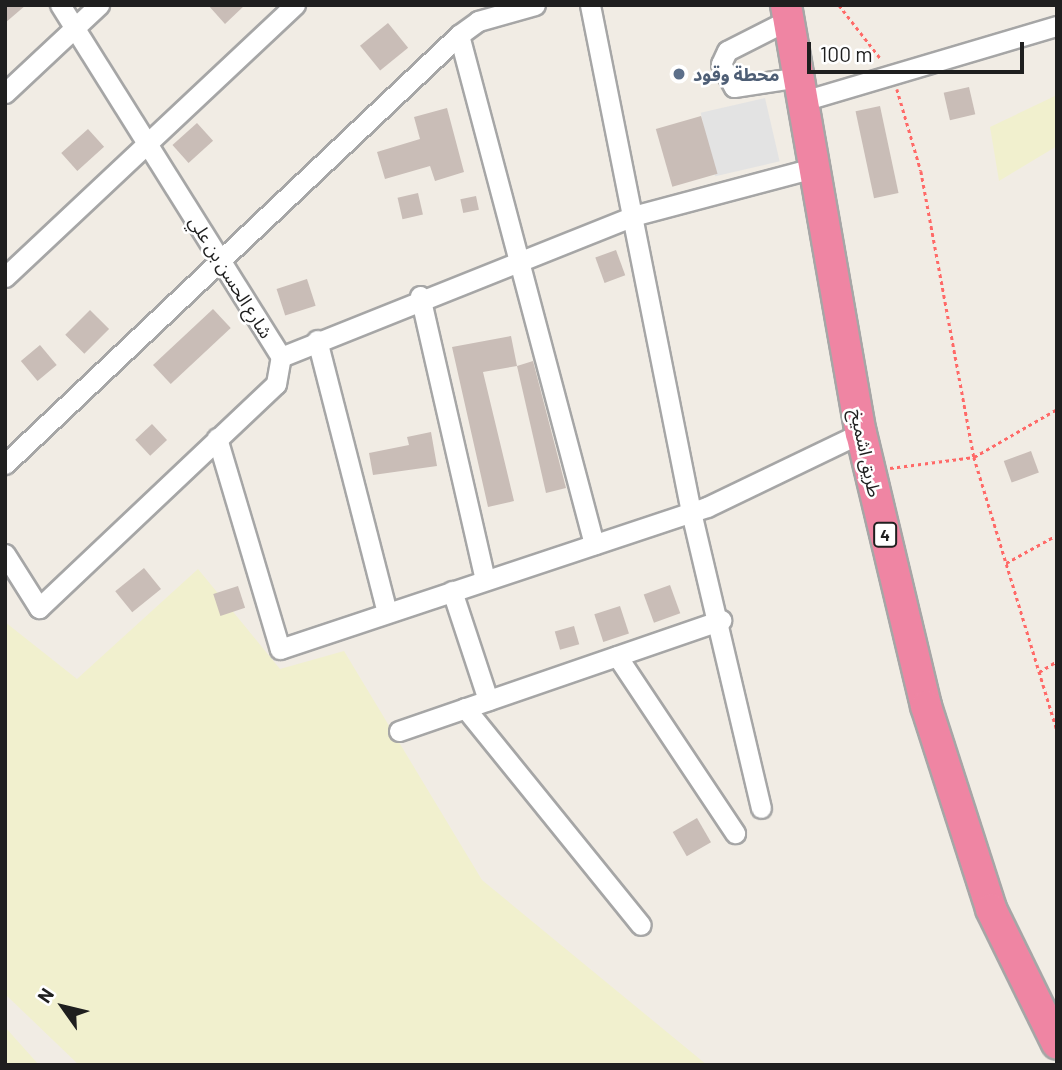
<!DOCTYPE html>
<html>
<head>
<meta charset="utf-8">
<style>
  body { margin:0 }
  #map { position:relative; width:1062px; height:1070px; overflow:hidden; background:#f1ece4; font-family:Barlow,"Noto Sans Arabic",sans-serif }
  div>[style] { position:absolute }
  .farmland>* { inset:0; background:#f1f0ce }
  .parking>* { inset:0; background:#e3e3e3; transform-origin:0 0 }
  .building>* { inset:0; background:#c9bdb7; transform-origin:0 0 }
  .path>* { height:2.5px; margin-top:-1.25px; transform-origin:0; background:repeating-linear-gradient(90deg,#ff6967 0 3.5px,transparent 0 7px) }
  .roads { filter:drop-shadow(2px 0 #a6a6a6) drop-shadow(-2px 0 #a6a6a6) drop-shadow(0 2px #a6a6a6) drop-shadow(0 -2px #a6a6a6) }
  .minor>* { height:19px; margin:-9.5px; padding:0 9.5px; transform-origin:9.5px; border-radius:9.5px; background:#fff }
  .highway>* { height:30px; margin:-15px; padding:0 15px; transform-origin:15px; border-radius:15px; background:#ef85a3 }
  .dots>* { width:19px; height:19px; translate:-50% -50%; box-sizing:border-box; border:4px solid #fff; border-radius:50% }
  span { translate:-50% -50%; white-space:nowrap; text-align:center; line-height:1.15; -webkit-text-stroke:5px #fff; paint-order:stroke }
  .shield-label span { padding:2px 5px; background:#fff; border:2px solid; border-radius:5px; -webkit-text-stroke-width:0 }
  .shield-label { font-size:16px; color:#1f1f1f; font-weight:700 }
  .service-label { font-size:18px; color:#4e5e75; font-weight:700 }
  .left { translate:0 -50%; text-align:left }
  .street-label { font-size:18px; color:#1f1f1f }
  .frame { position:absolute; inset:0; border:7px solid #1f1f1f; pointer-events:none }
  .north { position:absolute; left:28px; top:972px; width:70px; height:70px; -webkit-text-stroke:5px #fff; paint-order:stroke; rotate:304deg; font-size:19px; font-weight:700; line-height:28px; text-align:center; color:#1f1f1f }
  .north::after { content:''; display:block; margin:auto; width:24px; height:32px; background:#1f1f1f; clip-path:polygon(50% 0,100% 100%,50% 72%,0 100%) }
  .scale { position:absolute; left:807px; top:42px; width:217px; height:32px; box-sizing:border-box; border:4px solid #1f1f1f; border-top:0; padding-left:9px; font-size:21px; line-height:24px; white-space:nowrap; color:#1f1f1f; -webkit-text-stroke:5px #fff; paint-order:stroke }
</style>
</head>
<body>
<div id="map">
  <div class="farmland">
    <i style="clip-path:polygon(1057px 95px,1057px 146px,999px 181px,990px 127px)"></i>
    <i style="clip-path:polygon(198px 569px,280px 669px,344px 651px,482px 880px,707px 1065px,79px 1065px,5px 994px,5px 622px,77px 679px)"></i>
    <i style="clip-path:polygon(5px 1027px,39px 1065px,5px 1065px)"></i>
  </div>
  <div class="parking">
    <i style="left:765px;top:98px;width:65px;height:66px;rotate:77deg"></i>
  </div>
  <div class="building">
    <i style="clip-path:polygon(5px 5px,26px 5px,5px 23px)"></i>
    <i style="clip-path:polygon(208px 5px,245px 5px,225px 24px)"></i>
    <i style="left:388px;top:23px;width:32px;height:36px;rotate:51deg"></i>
    <i style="left:969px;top:87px;width:28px;height:26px;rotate:77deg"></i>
    <i style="left:880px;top:106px;width:89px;height:25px;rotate:78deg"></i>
    <i style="clip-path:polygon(447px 108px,464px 172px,435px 181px,430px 166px,385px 179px,377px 152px,420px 139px,414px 117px)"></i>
    <i style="left:701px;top:116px;width:60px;height:47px;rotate:74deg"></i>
    <i style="left:197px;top:123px;width:24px;height:33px;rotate:48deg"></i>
    <i style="left:88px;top:129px;width:24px;height:36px;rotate:48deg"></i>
    <i style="left:418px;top:193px;width:22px;height:21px;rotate:77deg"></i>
    <i style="left:476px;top:196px;width:14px;height:16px;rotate:78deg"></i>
    <i style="left:616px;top:250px;width:27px;height:22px;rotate:70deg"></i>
    <i style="left:307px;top:279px;width:28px;height:32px;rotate:72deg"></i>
    <i style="left:213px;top:309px;width:26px;height:82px;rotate:47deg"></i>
    <i style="left:90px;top:310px;width:27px;height:35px;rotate:45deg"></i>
    <i style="clip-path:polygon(511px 336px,517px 366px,483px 372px,514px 501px,488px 507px,452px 347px)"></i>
    <i style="left:40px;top:345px;width:26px;height:25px;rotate:50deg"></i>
    <i style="clip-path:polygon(533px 361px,566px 488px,546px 493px,517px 366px)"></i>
    <i style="left:152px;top:424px;width:22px;height:23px;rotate:47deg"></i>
    <i style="clip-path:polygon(431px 432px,437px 466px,373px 475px,369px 453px,409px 445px,407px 437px)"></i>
    <i style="left:1031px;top:451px;width:23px;height:29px;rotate:70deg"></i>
    <i style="left:144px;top:568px;width:27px;height:37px;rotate:51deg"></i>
    <i style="left:670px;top:585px;width:30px;height:28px;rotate:70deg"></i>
    <i style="left:238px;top:586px;width:23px;height:26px;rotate:72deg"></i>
    <i style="left:620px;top:606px;width:29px;height:27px;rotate:72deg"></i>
    <i style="left:574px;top:626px;width:19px;height:20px;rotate:74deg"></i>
    <i style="left:697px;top:818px;width:28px;height:28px;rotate:60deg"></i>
  </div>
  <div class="path">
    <i style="left:839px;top:5px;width:68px;rotate:52.1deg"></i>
    <i style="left:897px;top:89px;width:85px;rotate:73.7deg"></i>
    <i style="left:921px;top:171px;width:291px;rotate:79.5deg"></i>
    <i style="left:974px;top:457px;width:285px;rotate:73.1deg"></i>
    <i style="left:890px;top:468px;width:85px;rotate:-7.5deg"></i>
    <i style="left:974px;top:457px;width:96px;rotate:-30deg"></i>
    <i style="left:1006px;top:563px;width:58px;rotate:-28.8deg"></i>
    <i style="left:1039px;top:672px;width:21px;rotate:-31deg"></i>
  </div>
  <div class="roads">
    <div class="minor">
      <i style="left:590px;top:5px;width:517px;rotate:78.73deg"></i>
      <i style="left:691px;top:512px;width:304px;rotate:76.7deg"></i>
      <i style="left:788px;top:20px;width:68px;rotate:153.1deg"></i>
      <i style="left:727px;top:51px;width:14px;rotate:115deg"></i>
      <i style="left:721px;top:64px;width:26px;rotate:61deg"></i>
      <i style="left:734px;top:87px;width:66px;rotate:-8.7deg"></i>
      <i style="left:459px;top:35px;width:527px;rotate:75.15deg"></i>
      <i style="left:5px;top:93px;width:129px;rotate:-43.1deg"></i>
      <i style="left:803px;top:101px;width:265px;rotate:-16.5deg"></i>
      <i style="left:5px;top:277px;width:398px;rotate:-43.2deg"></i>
      <i style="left:420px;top:296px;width:291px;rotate:77.1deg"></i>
      <i style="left:317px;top:340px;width:281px;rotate:75.6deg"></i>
      <i style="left:281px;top:357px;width:379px;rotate:-21.8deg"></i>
      <i style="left:633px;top:216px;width:186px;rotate:-14.9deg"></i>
      <i style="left:217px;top:438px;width:220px;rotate:73.4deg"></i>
      <i style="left:280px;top:649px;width:450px;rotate:-18.4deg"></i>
      <i style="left:707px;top:507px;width:171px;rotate:-25.7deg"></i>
      <i style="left:5px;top:464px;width:625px;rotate:-43.38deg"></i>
      <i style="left:459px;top:35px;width:24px;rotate:-36deg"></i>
      <i style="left:478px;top:21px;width:59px;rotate:-15.7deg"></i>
      <i style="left:5px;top:554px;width:64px;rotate:57.8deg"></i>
      <i style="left:39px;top:608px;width:326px;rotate:-43.4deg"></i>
      <i style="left:276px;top:384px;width:27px;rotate:-80deg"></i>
      <i style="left:281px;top:357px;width:416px;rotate:-122.1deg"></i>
      <i style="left:452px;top:591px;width:115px;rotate:71.7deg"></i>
      <i style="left:617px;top:656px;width:213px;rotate:56.3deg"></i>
      <i style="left:465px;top:708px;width:279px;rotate:51deg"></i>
      <i style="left:399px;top:731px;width:341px;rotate:-19deg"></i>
    </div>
    <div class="highway">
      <i style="left:786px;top:5px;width:435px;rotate:80.1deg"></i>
      <i style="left:861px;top:433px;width:281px;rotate:76.6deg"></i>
      <i style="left:926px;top:706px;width:213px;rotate:72.2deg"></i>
      <i style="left:991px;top:909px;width:150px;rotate:63.9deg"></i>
    </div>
  </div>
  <div class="dots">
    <i style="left:679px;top:74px;background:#5c6f8a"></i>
  </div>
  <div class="shield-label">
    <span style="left:885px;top:535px">4</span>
  </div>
  <div class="service-label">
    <span class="left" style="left:693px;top:74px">محطة وقود</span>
  </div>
  <div class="street-label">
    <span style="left:231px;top:277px;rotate:58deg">شارع الحسن بن علي</span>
    <span style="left:866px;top:453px;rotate:78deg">طريق اشميخ</span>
  </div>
  <div class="frame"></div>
  <div class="north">N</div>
  <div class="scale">100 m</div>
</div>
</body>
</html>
